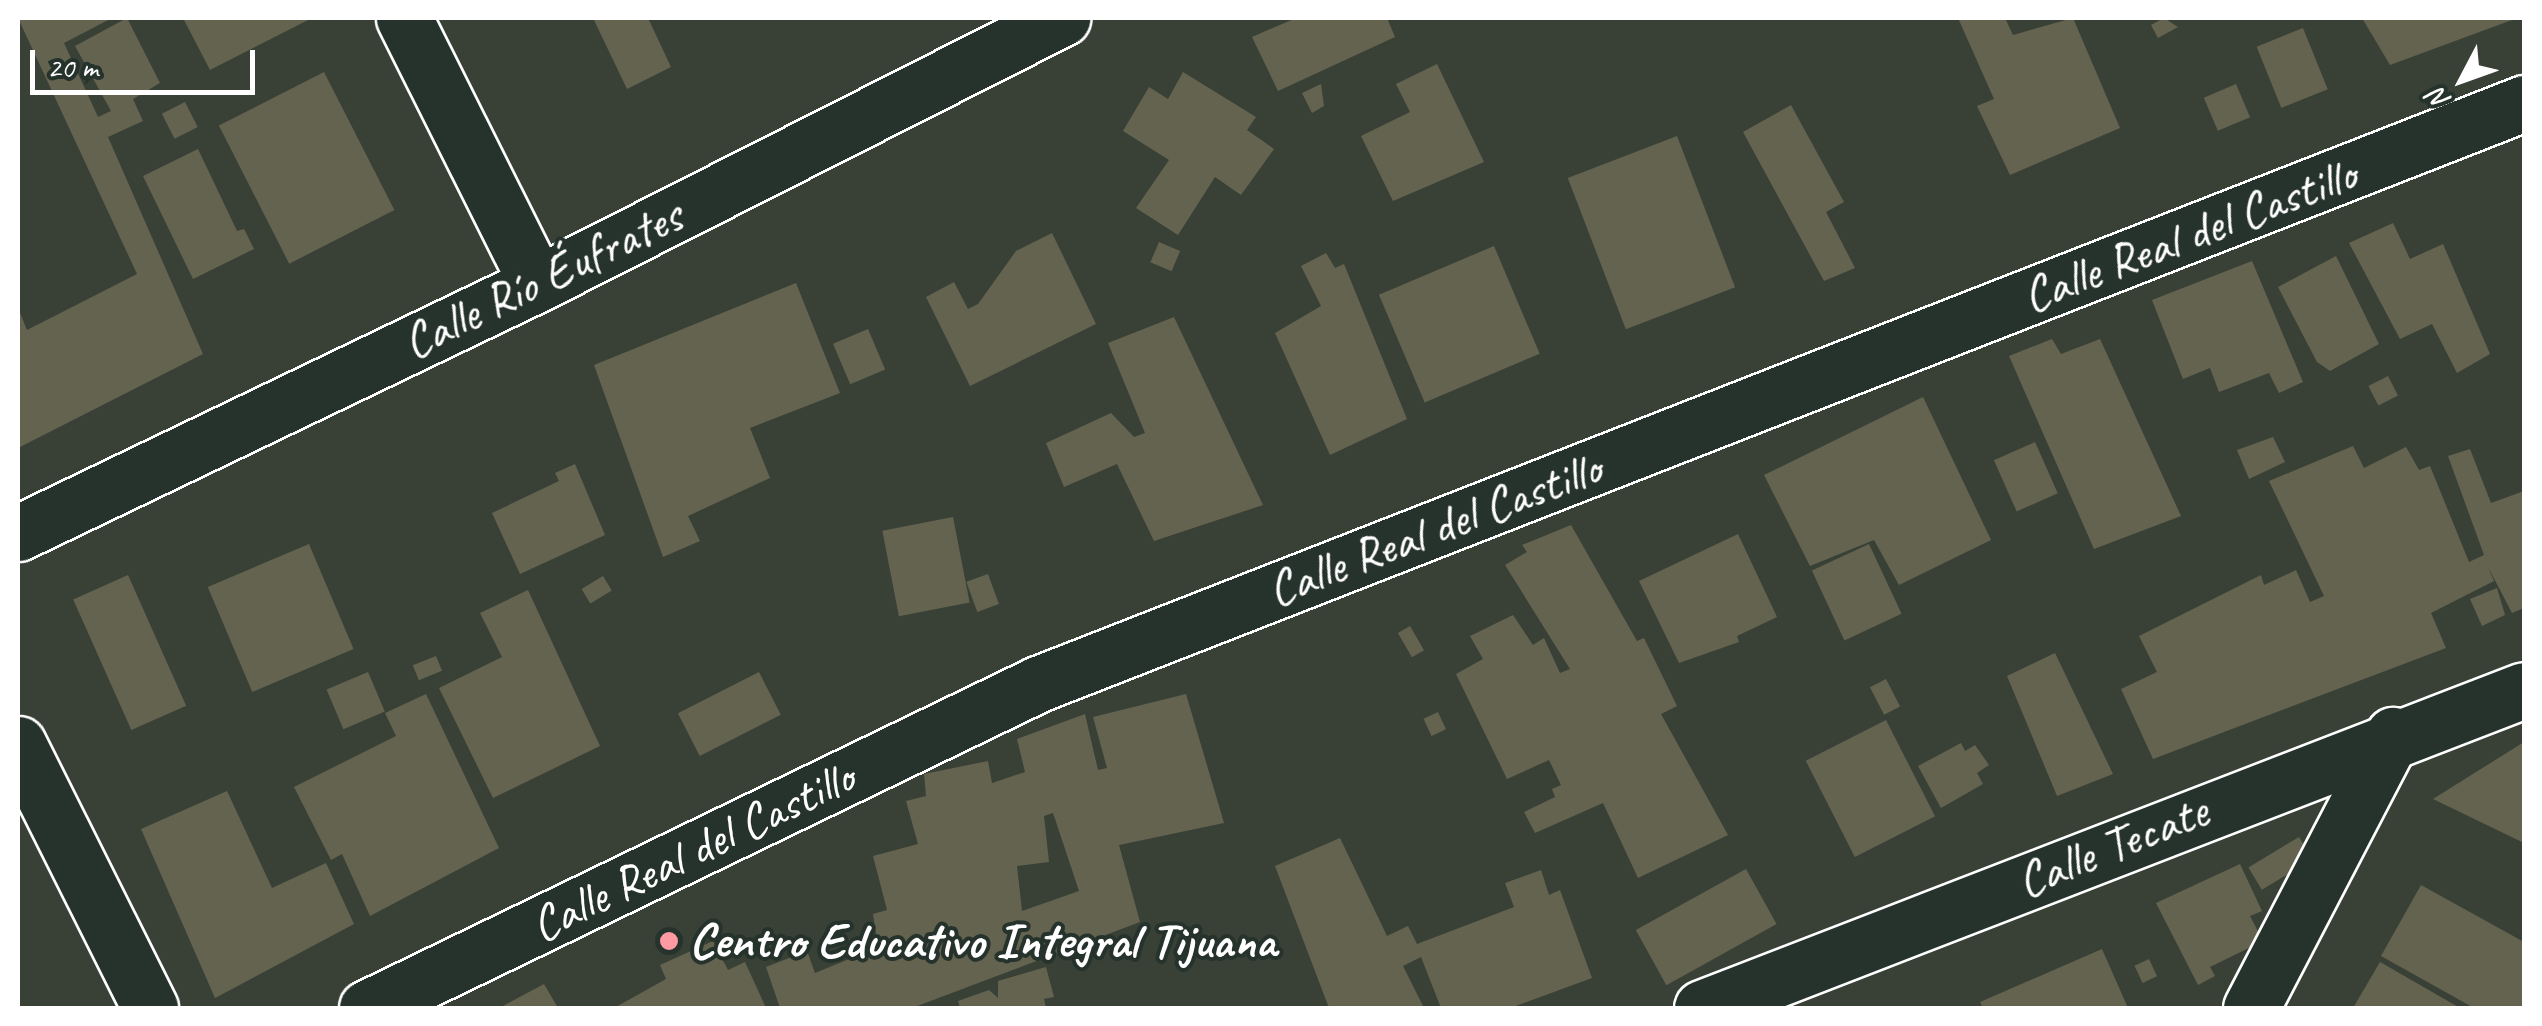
<!DOCTYPE html>
<html>
<head>
<meta charset="utf-8">
<style>
  body { margin:0 }
  #map { position:relative; width:2542px; height:1026px; overflow:hidden; background:#394137; font-family:Caveat,sans-serif }
  div>[style] { position:absolute }
  .building>* { inset:0; background:#64634f; transform-origin:0 0 }
  .roads { filter:drop-shadow(2px 0 #fff) drop-shadow(-2px 0 #fff) drop-shadow(0 2px #fff) drop-shadow(0 -2px #fff) }
  .minor>* { height:55px; margin:-27.5px; padding:0 27.5px; transform-origin:27.5px; border-radius:27.5px; background:#26332d }
  .tertiary>* { height:55px; margin:-27.5px; padding:0 27.5px; transform-origin:27.5px; border-radius:27.5px; background:#26332d }
  .dots>* { width:28px; height:28px; translate:-50% -50%; box-sizing:border-box; border:5px solid #26332d; border-radius:50% }
  span { translate:-50% -50%; white-space:nowrap; text-align:center; line-height:1.15; -webkit-text-stroke:8px #26332d; paint-order:stroke }
  .street-label { font-size:50px; color:#fff }
  .poi-label { font-size:50px; color:#fff; font-weight:700 }
  .left { translate:0 -50%; text-align:left }
  .frame { position:absolute; inset:0; border:20px solid #fff; pointer-events:none }
  .north { position:absolute; left:2412px; top:30px; width:100px; height:100px; -webkit-text-stroke:8px #26332d; paint-order:stroke; rotate:229deg; font-size:28px; font-weight:700; line-height:40px; text-align:center; color:#fff }
  .north::after { content:''; display:block; margin:auto; width:35px; height:45px; background:#fff; clip-path:polygon(50% 0,100% 100%,50% 72%,0 100%) }
  .scale { position:absolute; left:30px; top:50px; width:225px; height:45px; box-sizing:border-box; border:5px solid #fff; border-top:0; padding-left:12px; font-size:30px; line-height:35px; white-space:nowrap; color:#fff; -webkit-text-stroke:8px #26332d; paint-order:stroke }
</style>
</head>
<body>
<div id="map">
  <div class="building">
    <i style="clip-path:polygon(18px 18px,112px 18px,64px 43px,98px 117px,111px 111px,75px 46px,127px 18px,160px 83px,133px 99px,143px 121px,108px 137px,203px 354px,18px 448px,18px 308px,27px 330px,137px 274px)"></i>
    <i style="clip-path:polygon(183px 18px,312px 18px,210px 70px)"></i>
    <i style="clip-path:polygon(593px 18px,648px 18px,671px 67px,627px 89px)"></i>
    <i style="clip-path:polygon(1296px 18px,1387px 18px,1395px 37px,1278px 91px,1252px 37px)"></i>
    <i style="clip-path:polygon(1958px 18px,2005px 18px,2013px 35px,2073px 18px,2120px 128px,2010px 175px,1977px 106px,1994px 99px)"></i>
    <i style="clip-path:polygon(2164px 18px,2178px 27px,2158px 38px,2151px 25px)"></i>
    <i style="clip-path:polygon(2362px 18px,2510px 18px,2512px 20px,2390px 65px)"></i>
    <i style="left:2303px;top:28px;width:66px;height:50px;rotate:68deg"></i>
    <i style="clip-path:polygon(1437px 64px,1484px 162px,1393px 201px,1361px 136px,1410px 112px,1396px 84px)"></i>
    <i style="left:324px;top:72px;width:155px;height:118px;rotate:63deg"></i>
    <i style="clip-path:polygon(1183px 72px,1256px 117px,1247px 130px,1274px 149px,1241px 195px,1215px 177px,1178px 235px,1136px 208px,1169px 160px,1123px 131px,1149px 87px,1168px 99px)"></i>
    <i style="clip-path:polygon(1321px 84px,1324px 106px,1312px 113px,1302px 93px)"></i>
    <i style="left:2236px;top:84px;width:36px;height:35px;rotate:67deg"></i>
    <i style="left:185px;top:102px;width:28px;height:26px;rotate:63deg"></i>
    <i style="clip-path:polygon(1791px 105px,1844px 202px,1826px 212px,1855px 268px,1824px 281px,1743px 132px)"></i>
    <i style="left:1677px;top:136px;width:162px;height:117px;rotate:69deg"></i>
    <i style="clip-path:polygon(198px 149px,237px 231px,244px 229px,254px 249px,193px 279px,143px 176px)"></i>
    <i style="clip-path:polygon(2393px 223px,2410px 259px,2443px 244px,2490px 354px,2457px 373px,2432px 324px,2400px 339px,2349px 243px)"></i>
    <i style="clip-path:polygon(1052px 233px,1096px 324px,970px 386px,926px 297px,954px 282px,968px 309px,978px 304px,1016px 251px)"></i>
    <i style="left:1159px;top:242px;width:23px;height:22px;rotate:23deg"></i>
    <i style="left:1494px;top:246px;width:117px;height:125px;rotate:67deg"></i>
    <i style="clip-path:polygon(1326px 253px,1335px 268px,1344px 264px,1407px 419px,1330px 455px,1275px 333px,1321px 306px,1301px 266px)"></i>
    <i style="clip-path:polygon(2336px 256px,2379px 344px,2330px 371px,2317px 362px,2278px 287px)"></i>
    <i style="clip-path:polygon(2252px 261px,2303px 382px,2279px 393px,2269px 373px,2219px 392px,2210px 368px,2183px 379px,2152px 300px)"></i>
    <i style="clip-path:polygon(796px 283px,840px 393px,750px 428px,770px 478px,688px 516px,700px 541px,663px 557px,594px 365px)"></i>
    <i style="clip-path:polygon(1174px 317px,1263px 505px,1154px 541px,1117px 464px,1064px 487px,1046px 443px,1111px 413px,1134px 437px,1145px 433px,1108px 343px)"></i>
    <i style="left:868px;top:329px;width:44px;height:38px;rotate:67deg"></i>
    <i style="clip-path:polygon(2052px 339px,2061px 354px,2100px 339px,2181px 516px,2094px 549px,2009px 356px)"></i>
    <i style="left:2388px;top:376px;width:22px;height:22px;rotate:63deg"></i>
    <i style="clip-path:polygon(1923px 397px,1991px 540px,1899px 585px,1874px 540px,1810px 566px,1764px 475px)"></i>
    <i style="clip-path:polygon(2273px 437px,2285px 462px,2249px 479px,2237px 450px)"></i>
    <i style="left:2035px;top:442px;width:56px;height:45px;rotate:66deg"></i>
    <i style="clip-path:polygon(2353px 446px,2364px 468px,2406px 447px,2419px 470px,2430px 466px,2469px 562px,2484px 555px,2448px 456px,2470px 449px,2491px 503px,2524px 491px,2524px 608px,2512px 613px,2488px 567px,2494px 581px,2431px 613px,2446px 648px,2153px 759px,2121px 689px,2157px 672px,2139px 636px,2261px 575px,2264px 585px,2296px 570px,2310px 602px,2324px 596px,2269px 481px)"></i>
    <i style="clip-path:polygon(575px 464px,605px 535px,520px 574px,492px 513px,559px 481px,555px 473px)"></i>
    <i style="left:953px;top:517px;width:87px;height:72px;rotate:79deg"></i>
    <i style="clip-path:polygon(1571px 525px,1637px 641px,1644px 638px,1677px 706px,1661px 714px,1728px 835px,1638px 878px,1603px 803px,1535px 833px,1524px 812px,1555px 797px,1552px 789px,1561px 785px,1549px 760px,1507px 779px,1456px 674px,1483px 659px,1470px 636px,1513px 615px,1533px 645px,1544px 638px,1560px 673px,1570px 669px,1505px 565px,1527px 552px,1522px 545px)"></i>
    <i style="clip-path:polygon(1738px 534px,1777px 617px,1737px 636px,1739px 642px,1679px 663px,1639px 581px)"></i>
    <i style="left:309px;top:544px;width:114px;height:110px;rotate:67deg"></i>
    <i style="left:1869px;top:544px;width:77px;height:63px;rotate:65deg"></i>
    <i style="left:988px;top:574px;width:32px;height:23px;rotate:70deg"></i>
    <i style="left:128px;top:575px;width:143px;height:60px;rotate:66deg"></i>
    <i style="left:603px;top:576px;width:17px;height:25px;rotate:59deg"></i>
    <i style="clip-path:polygon(2497px 588px,2505px 615px,2482px 626px,2470px 599px)"></i>
    <i style="clip-path:polygon(528px 590px,600px 746px,493px 798px,439px 688px,502px 657px,480px 613px)"></i>
    <i style="left:1410px;top:626px;width:28px;height:14px;rotate:60deg"></i>
    <i style="clip-path:polygon(2055px 653px,2113px 774px,2057px 796px,2007px 676px)"></i>
    <i style="left:436px;top:656px;width:16px;height:25px;rotate:68deg"></i>
    <i style="left:368px;top:672px;width:43px;height:45px;rotate:67deg"></i>
    <i style="left:759px;top:672px;width:48px;height:91px;rotate:63deg"></i>
    <i style="left:1886px;top:679px;width:31px;height:18px;rotate:63deg"></i>
    <i style="clip-path:polygon(426px 694px,499px 848px,370px 916px,342px 854px,331px 860px,294px 787px,396px 736px,385px 713px)"></i>
    <i style="clip-path:polygon(evenodd,1186px 694px,1224px 823px,1119px 845px,1140px 922px,912px 1008px,780px 1008px,766px 967px,807px 951px,815px 973px,876px 948px,880px 959px,873px 914px,887px 910px,873px 856px,918px 844px,906px 801px,926px 796px,924px 774px,988px 761px,992px 783px,1025px 772px,1017px 739px,1085px 714px,1098px 770px,1107px 768px,1093px 717px,1186px 694px,1053px 813px,1079px 891px,1022px 911px,1017px 866px,1049px 862px,1044px 816px,1053px 813px)"></i>
    <i style="left:1438px;top:712px;width:19px;height:16px;rotate:65deg"></i>
    <i style="left:1886px;top:720px;width:108px;height:90px;rotate:63deg"></i>
    <i style="clip-path:polygon(2524px 742px,2524px 843px,2433px 799px)"></i>
    <i style="clip-path:polygon(1961px 743px,1965px 751px,1975px 745px,1989px 765px,1977px 773px,1983px 784px,1941px 808px,1918px 766px)"></i>
    <i style="clip-path:polygon(227px 791px,272px 888px,326px 863px,354px 924px,215px 998px,141px 829px)"></i>
    <i style="left:2299px;top:837px;width:26px;height:59px;rotate:59deg"></i>
    <i style="clip-path:polygon(1340px 838px,1387px 936px,1408px 926px,1417px 944px,1514px 907px,1505px 883px,1541px 870px,1549px 895px,1560px 890px,1592px 978px,1510px 1008px,1441px 1008px,1421px 957px,1403px 966px,1424px 1008px,1329px 1008px,1275px 866px)"></i>
    <i style="clip-path:polygon(2240px 864px,2262px 911px,2250px 916px,2263px 941px,2210px 967px,2215px 976px,2198px 985px,2156px 903px)"></i>
    <i style="left:1746px;top:869px;width:63px;height:126px;rotate:61deg"></i>
    <i style="clip-path:polygon(2421px 885px,2524px 942px,2524px 1008px,2474px 1008px,2381px 956px)"></i>
    <i style="clip-path:polygon(713px 941px,728px 970px,745px 962px,766px 1008px,614px 1008px,666px 979px,660px 965px)"></i>
    <i style="clip-path:polygon(2102px 949px,2128px 1008px,1983px 1008px,1980px 1002px)"></i>
    <i style="left:2149px;top:959px;width:19px;height:16px;rotate:65deg"></i>
    <i style="clip-path:polygon(2380px 962px,2460px 1008px,2353px 1008px)"></i>
    <i style="clip-path:polygon(1046px 967px,1054px 997px,1044px 999px,1046px 1008px,960px 1008px,958px 1001px,989px 990px,998px 998px,998px 981px)"></i>
    <i style="clip-path:polygon(544px 984px,558px 1008px,499px 1008px)"></i>
  </div>
  <div class="roads">
    <div class="minor">
      <i style="left:404px;top:18px;width:297px;rotate:63.4deg"></i>
      <i style="left:18px;top:533px;width:576px;rotate:-25.63deg"></i>
      <i style="left:537px;top:284px;width:589px;rotate:-26.87deg"></i>
      <i style="left:18px;top:744px;width:295px;rotate:63.4deg"></i>
      <i style="left:1702px;top:1008px;width:881px;rotate:-21.15deg"></i>
      <i style="left:2251px;top:1008px;width:308px;rotate:-62.5deg"></i>
    </div>
    <div class="tertiary">
      <i style="left:367px;top:1008px;width:745px;rotate:-25.77deg"></i>
      <i style="left:1038px;top:684px;width:1596px;rotate:-21.35deg"></i>
    </div>
  </div>
  <div class="dots">
    <i style="left:669px;top:941px;background:#ff9aa2"></i>
  </div>
  <div class="street-label">
    <span style="left:2189px;top:235px;rotate:-21deg">Calle Real del Castillo</span>
    <span style="left:542px;top:279px;rotate:-26deg">Calle Río Éufrates</span>
    <span style="left:1434px;top:529px;rotate:-21deg">Calle Real del Castillo</span>
    <span style="left:2112px;top:846px;rotate:-22deg">Calle Tecate</span>
    <span style="left:692px;top:851px;rotate:-26deg">Calle Real del Castillo</span>
  </div>
  <div class="poi-label">
    <span class="left" style="left:689px;top:941px">Centro Educativo Integral Tijuana</span>
  </div>
  <div class="frame"></div>
  <div class="north">N</div>
  <div class="scale">20 m</div>
</div>
</body>
</html>
